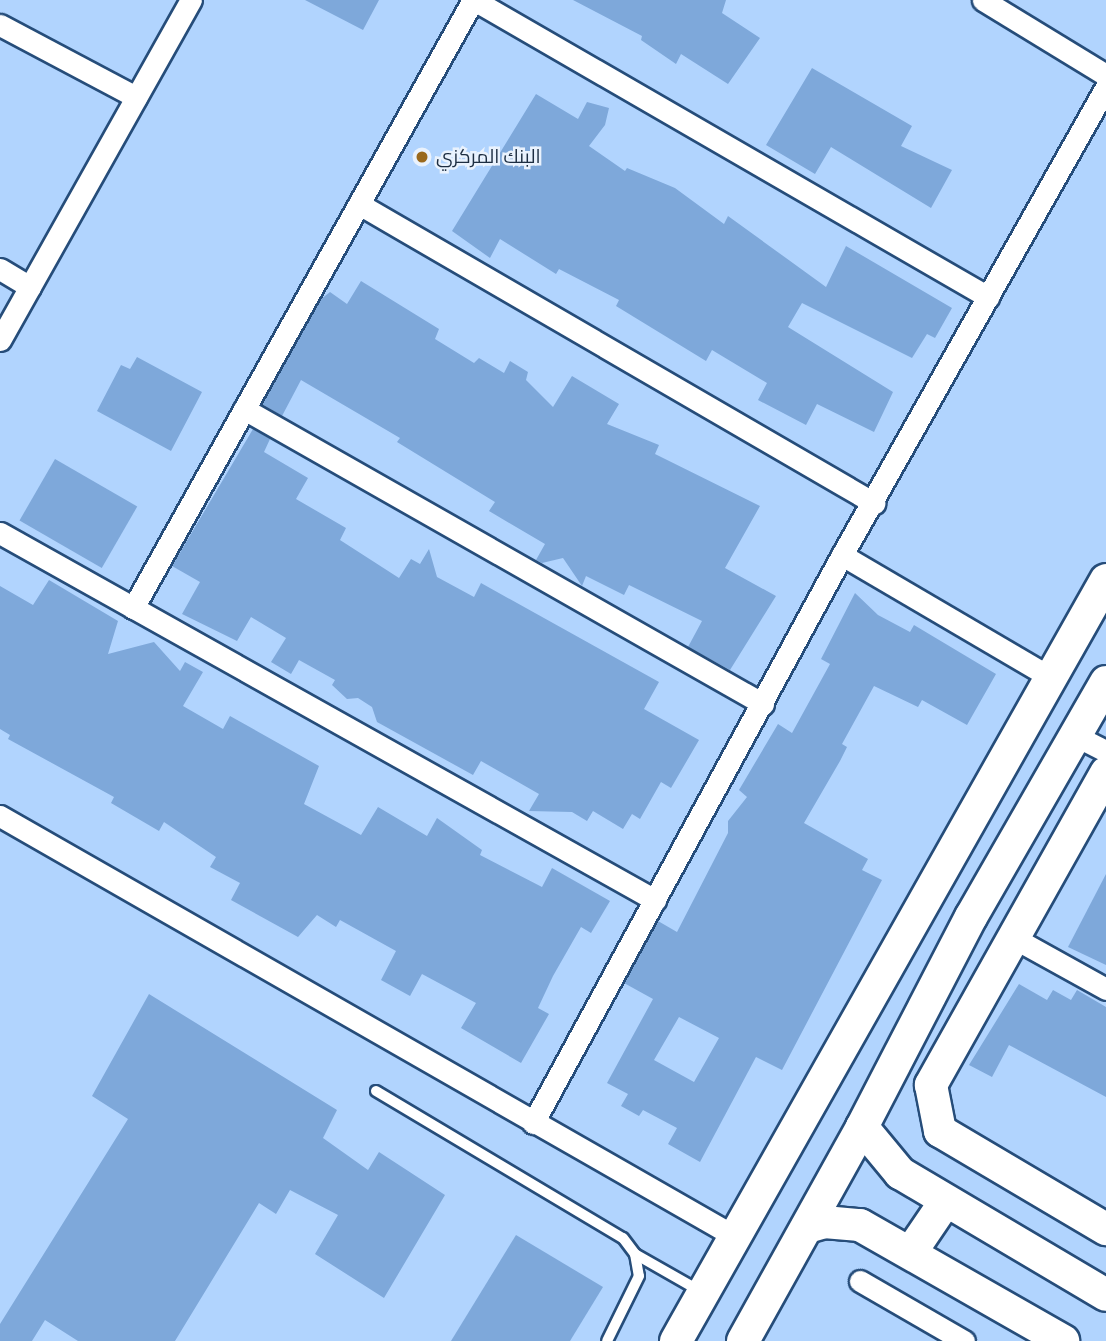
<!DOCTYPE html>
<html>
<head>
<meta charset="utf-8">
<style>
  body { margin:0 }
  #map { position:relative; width:1106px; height:1341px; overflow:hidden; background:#b1d4fe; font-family:"PT Sans Narrow",Cairo,sans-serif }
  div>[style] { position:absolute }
  .building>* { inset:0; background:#7ea8da; transform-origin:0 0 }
  .roads { filter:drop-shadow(2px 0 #264d7a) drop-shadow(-2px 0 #264d7a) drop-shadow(0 2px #264d7a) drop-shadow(0 -2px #264d7a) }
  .lane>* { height:10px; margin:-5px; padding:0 5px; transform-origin:5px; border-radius:5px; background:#fff }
  .street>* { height:21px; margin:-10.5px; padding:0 10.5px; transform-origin:10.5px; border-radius:10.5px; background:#fff }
  .secondary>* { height:32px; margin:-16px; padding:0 16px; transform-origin:16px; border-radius:16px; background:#fff }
  .dots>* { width:19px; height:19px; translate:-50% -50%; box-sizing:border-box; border:4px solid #e9f2fd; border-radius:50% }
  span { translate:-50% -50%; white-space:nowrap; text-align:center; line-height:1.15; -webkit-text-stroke:5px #e9f2fd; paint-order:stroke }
  .poi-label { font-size:19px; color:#1d2e42 }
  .left { translate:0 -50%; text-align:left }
</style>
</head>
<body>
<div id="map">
  <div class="building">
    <i style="clip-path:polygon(305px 0,379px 0,363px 30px)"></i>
    <i style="clip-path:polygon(573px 0,726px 0,722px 13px,760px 38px,728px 84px,681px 54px,676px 64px,641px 40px,642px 36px)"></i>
    <i style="clip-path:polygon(812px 68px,912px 126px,901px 146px,952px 170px,931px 208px,831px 147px,815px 174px,766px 145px)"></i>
    <i style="clip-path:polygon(536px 94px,578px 119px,587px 102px,609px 108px,605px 125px,589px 146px,625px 171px,627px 168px,675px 188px,724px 224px,728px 216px,826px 287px,846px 246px,952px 308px,935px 338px,927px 334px,912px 358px,802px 303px,788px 327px,893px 392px,874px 432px,817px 404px,806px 425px,758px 400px,767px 383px,712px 350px,706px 361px,616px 306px,619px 300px,559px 269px,556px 274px,500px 239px,490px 258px,452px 231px)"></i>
    <i style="clip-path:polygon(361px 281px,439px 329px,435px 339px,474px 363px,479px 358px,504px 373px,510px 361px,528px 372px,526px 380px,553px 407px,572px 376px,619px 404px,607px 424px,659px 445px,655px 454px,760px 506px,725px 568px,776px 596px,730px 670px,688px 647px,702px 621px,629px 585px,624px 595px,586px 576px,582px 586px,563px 558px,542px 563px,536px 560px,545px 544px,489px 511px,495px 502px,397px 442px,400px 438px,301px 380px,282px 416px,262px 404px,320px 300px,330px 292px,347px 304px)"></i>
    <i style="clip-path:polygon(137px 357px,202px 392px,171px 451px,97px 411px,121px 365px,130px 369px)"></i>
    <i style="clip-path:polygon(253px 429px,270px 439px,264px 452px,308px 478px,296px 499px,346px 528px,340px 540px,399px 578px,411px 559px,420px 564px,429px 549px,437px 577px,474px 597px,481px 583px,659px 682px,644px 709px,699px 740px,671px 788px,661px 782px,640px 819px,632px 814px,623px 829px,593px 811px,587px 821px,572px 812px,529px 811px,539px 794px,481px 761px,473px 775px,377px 722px,372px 707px,358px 698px,347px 699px,332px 685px,335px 680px,299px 660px,291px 674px,271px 662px,286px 638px,251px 617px,237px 641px,182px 614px,200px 582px,172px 566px)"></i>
    <i style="left:55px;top:459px;width:95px;height:71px;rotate:30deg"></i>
    <i style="clip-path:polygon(49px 580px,118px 621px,108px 654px,154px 642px,180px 671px,185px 662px,203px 672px,183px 706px,223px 729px,230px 716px,319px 766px,304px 804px,361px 835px,378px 807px,427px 836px,437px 818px,482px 850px,480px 855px,542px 887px,552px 868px,610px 901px,591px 933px,581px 927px,553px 976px,538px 1008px,549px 1014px,521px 1063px,461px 1028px,476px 1003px,422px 974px,410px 996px,381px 980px,396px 951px,340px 920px,336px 927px,317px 915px,298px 937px,231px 900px,240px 883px,210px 867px,216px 857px,164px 822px,159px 831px,111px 803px,114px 797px,8px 739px,10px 735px,0 729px,0 586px,33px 605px)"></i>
    <i style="clip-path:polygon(evenodd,855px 593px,878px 615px,910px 632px,914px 625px,996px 674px,967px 725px,922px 700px,918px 707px,874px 686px,842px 744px,847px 747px,840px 761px,804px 823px,868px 859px,862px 870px,882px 880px,782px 1070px,756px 1057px,700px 1162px,668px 1144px,677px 1128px,643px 1110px,639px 1116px,621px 1106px,628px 1094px,607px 1083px,653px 999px,624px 983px,658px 921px,677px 932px,728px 833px,728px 821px,747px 797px,739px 790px,778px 724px,792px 733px,830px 664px,821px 659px,855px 593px,679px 1017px,719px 1038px,694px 1082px,654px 1060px,679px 1017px)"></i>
    <i style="clip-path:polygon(1106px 874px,1106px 965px,1068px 947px)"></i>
    <i style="clip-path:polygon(1019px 984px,1047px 1000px,1053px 990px,1071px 1000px,1077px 990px,1106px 1007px,1106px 1097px,1009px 1045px,992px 1077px,969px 1065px)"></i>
    <i style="clip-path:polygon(149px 994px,337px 1110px,323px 1138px,368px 1170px,379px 1152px,445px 1195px,384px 1298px,315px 1254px,338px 1215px,290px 1190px,276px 1214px,259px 1203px,175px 1341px,78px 1341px,45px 1320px,32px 1341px,0 1341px,0 1324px,128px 1119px,92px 1096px)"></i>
    <i style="clip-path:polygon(516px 1235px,603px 1287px,570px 1341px,451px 1341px)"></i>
  </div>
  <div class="roads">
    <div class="lane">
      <i style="left:376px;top:1091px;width:287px;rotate:30.8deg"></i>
      <i style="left:623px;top:1238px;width:20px;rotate:53deg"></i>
      <i style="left:635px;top:1254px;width:22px;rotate:80deg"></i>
      <i style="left:639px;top:1276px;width:72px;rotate:116.2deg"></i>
      <i style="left:635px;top:1254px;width:77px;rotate:29.6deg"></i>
    </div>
    <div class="street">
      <i style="left:474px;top:0;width:594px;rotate:30.02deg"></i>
      <i style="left:983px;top:0;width:144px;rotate:31.4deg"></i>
      <i style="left:0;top:25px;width:154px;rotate:27.9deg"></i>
      <i style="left:359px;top:204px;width:596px;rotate:30.14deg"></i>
      <i style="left:0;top:269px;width:35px;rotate:31deg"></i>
      <i style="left:0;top:340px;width:390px;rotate:-60.7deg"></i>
      <i style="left:244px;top:409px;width:597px;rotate:29.61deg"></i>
      <i style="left:0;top:533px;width:751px;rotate:29.26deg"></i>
      <i style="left:842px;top:555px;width:243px;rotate:30.4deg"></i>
      <i style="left:133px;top:608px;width:697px;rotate:-60.79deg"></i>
      <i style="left:1076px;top:736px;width:34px;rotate:27deg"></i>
      <i style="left:0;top:816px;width:848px;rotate:29.77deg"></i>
      <i style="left:1014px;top:938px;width:105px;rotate:29deg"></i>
      <i style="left:533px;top:1123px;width:647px;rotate:-61.45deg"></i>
      <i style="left:842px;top:555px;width:537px;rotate:-60.57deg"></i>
      <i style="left:860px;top:1281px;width:120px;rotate:30deg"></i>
    </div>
    <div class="secondary">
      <i style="left:1106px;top:773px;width:358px;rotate:119.3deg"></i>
      <i style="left:931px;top:1085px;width:47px;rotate:78.9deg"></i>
      <i style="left:940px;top:1131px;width:193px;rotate:30.6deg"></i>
      <i style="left:862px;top:1127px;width:60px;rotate:50.4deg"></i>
      <i style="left:900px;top:1173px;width:239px;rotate:30.6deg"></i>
      <i style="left:807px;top:1227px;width:18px;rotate:-16deg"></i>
      <i style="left:824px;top:1222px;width:36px;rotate:5deg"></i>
      <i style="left:860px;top:1225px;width:234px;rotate:29.7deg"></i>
      <i style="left:911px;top:1252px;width:60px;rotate:-55.8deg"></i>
      <i style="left:676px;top:1341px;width:874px;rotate:-60.53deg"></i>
      <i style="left:743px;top:1341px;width:245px;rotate:-60.9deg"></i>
      <i style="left:862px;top:1127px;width:237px;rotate:-62.6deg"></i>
      <i style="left:971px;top:917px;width:271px;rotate:-60.1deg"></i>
    </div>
  </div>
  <div class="dots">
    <i style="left:422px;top:157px;background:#9a691c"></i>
  </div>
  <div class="poi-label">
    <span class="left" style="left:436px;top:157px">البنك المركزي</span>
  </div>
</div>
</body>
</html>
